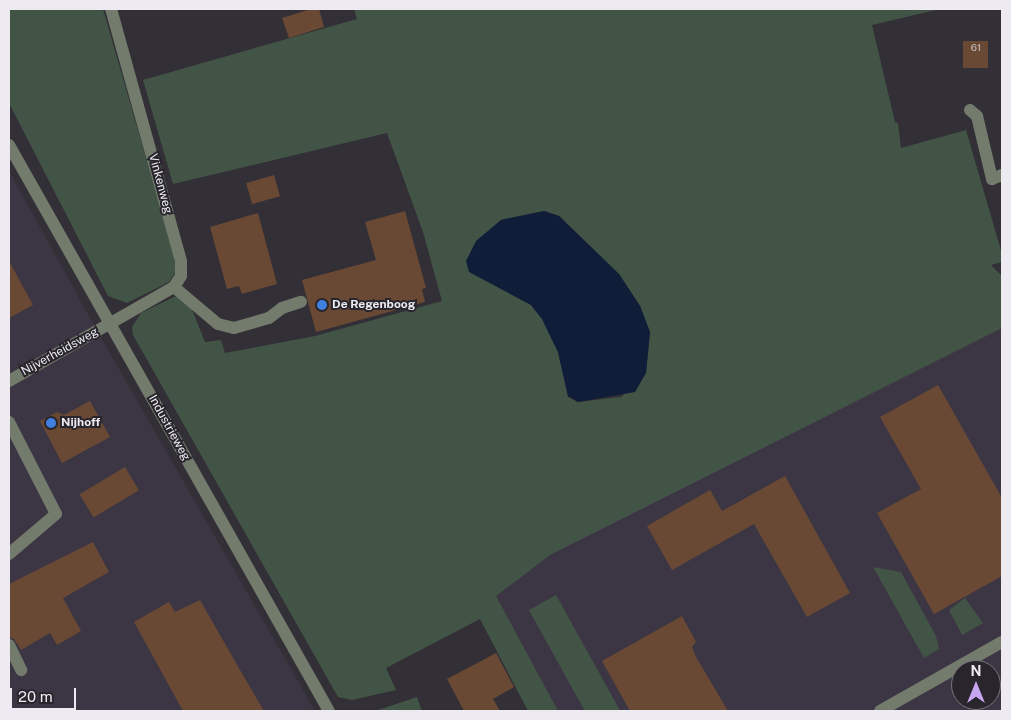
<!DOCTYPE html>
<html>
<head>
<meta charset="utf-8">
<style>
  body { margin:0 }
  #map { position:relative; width:1011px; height:720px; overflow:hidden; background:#322f37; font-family:"Public Sans",sans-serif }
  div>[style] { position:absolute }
  .built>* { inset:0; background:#3c3644 }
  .green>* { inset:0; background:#425445; transform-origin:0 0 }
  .water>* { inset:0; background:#101d38 }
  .building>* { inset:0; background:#694933; transform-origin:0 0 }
  .minor>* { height:12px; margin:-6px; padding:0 6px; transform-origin:6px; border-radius:6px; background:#737b6c }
  .dots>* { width:14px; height:14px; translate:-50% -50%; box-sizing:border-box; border:2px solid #28252d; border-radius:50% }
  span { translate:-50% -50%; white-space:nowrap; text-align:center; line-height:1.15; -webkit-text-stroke:4px #28252d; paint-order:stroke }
  .number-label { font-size:10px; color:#ccc2c2 }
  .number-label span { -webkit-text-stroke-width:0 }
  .street-label { font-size:12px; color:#edebf1 }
  .poi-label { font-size:12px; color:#edebf1; font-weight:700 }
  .left { translate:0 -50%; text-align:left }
  .frame { position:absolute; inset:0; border:10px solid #edebf1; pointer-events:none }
  .north { position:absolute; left:951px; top:660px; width:50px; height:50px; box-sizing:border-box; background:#28252d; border:1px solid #77747b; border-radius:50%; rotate:0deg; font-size:14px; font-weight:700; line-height:20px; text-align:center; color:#edebf1 }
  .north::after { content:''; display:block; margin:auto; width:18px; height:22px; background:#c6a6f0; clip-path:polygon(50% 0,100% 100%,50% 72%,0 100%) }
  .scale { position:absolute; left:10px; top:688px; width:66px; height:22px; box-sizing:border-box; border:2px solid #edebf1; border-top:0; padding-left:6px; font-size:15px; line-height:18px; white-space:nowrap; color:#edebf1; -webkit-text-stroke:4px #28252d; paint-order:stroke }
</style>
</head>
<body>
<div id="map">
  <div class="built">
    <i style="clip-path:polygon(9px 171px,100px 336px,315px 711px,9px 711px)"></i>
    <i style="clip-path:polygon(evenodd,1002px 313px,1002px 711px,534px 711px,468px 572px,1002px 313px,961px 670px,991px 670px,991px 700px,961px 700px,961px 670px)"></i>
  </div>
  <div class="green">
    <i style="clip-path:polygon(9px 9px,103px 9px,174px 255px,176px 271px,169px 282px,127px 303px,108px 296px,9px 103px)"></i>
    <i style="clip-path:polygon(evenodd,354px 9px,940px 9px,872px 25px,895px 122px,898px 123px,901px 148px,966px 130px,1002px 254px,1002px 262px,991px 265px,1002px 276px,1002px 328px,550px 555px,496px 596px,558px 711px,528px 711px,480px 619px,386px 668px,396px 690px,352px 700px,338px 697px,133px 335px,132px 327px,141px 313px,176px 296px,189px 302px,205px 342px,221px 340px,225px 353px,315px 336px,442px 301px,423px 232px,387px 133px,173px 184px,143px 80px,357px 19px,354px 9px,544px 211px,559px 216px,619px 274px,640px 306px,650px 332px,646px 373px,621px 397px,578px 402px,568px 397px,558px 352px,542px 319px,531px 305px,469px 271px,491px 229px,501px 220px,544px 211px)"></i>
    <i style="clip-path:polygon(873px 567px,901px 572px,936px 636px,939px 649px,924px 658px)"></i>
    <i style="left:556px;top:595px;width:132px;height:31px;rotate:61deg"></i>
    <i style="clip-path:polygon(965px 598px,983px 623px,962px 635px,949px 610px)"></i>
    <i style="clip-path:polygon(417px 697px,422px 711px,375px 711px)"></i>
  </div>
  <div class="water">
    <i style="clip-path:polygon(544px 211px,559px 216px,619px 274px,640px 306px,650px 332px,646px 373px,635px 392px,578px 402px,568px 396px,558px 352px,542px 319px,531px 305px,469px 272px,466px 261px,476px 241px,501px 220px)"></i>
  </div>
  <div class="building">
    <i style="clip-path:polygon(311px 9px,319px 9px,324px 27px,289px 38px,282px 18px)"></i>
    <i style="left:963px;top:41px;width:25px;height:27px"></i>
    <i style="left:274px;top:175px;width:22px;height:29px;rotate:74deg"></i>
    <i style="clip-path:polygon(405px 211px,426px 288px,422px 289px,425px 302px,316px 332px,302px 280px,376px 260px,365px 222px)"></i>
    <i style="clip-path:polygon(258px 213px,277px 284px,242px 294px,239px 286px,227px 289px,210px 227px)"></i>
    <i style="clip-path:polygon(9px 261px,33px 305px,9px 318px)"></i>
    <i style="clip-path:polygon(938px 385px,1002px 498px,1002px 576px,934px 614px,877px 513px,921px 489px,880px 417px)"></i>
    <i style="clip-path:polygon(90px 401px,110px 437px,62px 463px,40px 421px,57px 412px,64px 415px)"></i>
    <i style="left:125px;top:467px;width:27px;height:53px;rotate:59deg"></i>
    <i style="clip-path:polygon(785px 476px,850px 593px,807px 617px,754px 524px,672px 570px,647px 526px,710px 490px,722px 511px)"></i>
    <i style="clip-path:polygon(93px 542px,109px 572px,63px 598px,81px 631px,57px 645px,50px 633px,21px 650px,14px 639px,9px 637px,9px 584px)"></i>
    <i style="clip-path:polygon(200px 600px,240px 670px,264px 711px,183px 711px,134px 622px,169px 602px,175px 612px)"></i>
    <i style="clip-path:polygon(682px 616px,696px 642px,692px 647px,696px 657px,728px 711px,630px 711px,602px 661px)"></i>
    <i style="clip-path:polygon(496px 653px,514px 687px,493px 699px,500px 711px,464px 711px,447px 679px)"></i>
  </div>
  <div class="minor">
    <i style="left:970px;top:110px;width:9px;rotate:41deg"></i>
    <i style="left:977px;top:116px;width:65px;rotate:76.6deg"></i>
    <i style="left:992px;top:179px;width:11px;rotate:-22deg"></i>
    <i style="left:9px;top:145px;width:650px;rotate:60.52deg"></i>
    <i style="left:174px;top:287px;width:57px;rotate:40.1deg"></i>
    <i style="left:218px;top:324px;width:16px;rotate:14deg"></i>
    <i style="left:234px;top:328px;width:36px;rotate:-16deg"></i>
    <i style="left:269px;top:318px;width:16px;rotate:-38deg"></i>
    <i style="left:282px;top:308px;width:20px;rotate:-18deg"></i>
    <i style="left:9px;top:381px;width:190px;rotate:-29.7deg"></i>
    <i style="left:174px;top:287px;width:13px;rotate:-58deg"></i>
    <i style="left:181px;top:276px;width:15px;rotate:-90deg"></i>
    <i style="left:181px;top:261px;width:262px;rotate:-105.5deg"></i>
    <i style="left:9px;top:422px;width:103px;rotate:62.9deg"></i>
    <i style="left:56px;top:514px;width:62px;rotate:139.6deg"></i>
    <i style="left:9px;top:645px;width:28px;rotate:64deg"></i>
    <i style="left:880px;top:711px;width:140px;rotate:-29.5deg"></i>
  </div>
  <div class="dots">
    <i style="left:322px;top:305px;background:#3f7fe0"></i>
    <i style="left:51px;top:423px;background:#3f7fe0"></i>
  </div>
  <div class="number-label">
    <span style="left:976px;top:48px">61</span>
  </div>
  <div class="street-label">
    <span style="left:160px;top:184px;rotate:75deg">Vinkenweg</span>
    <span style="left:60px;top:352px;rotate:-29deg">Nijverheidsweg</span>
    <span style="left:169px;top:428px;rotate:61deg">Industrieweg</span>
  </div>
  <div class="poi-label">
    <span class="left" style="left:332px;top:305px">De Regenboog</span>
    <span class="left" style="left:61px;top:423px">Nijhoff</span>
  </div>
  <div class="frame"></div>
  <div class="north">N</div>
  <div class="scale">20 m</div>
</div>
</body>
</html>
